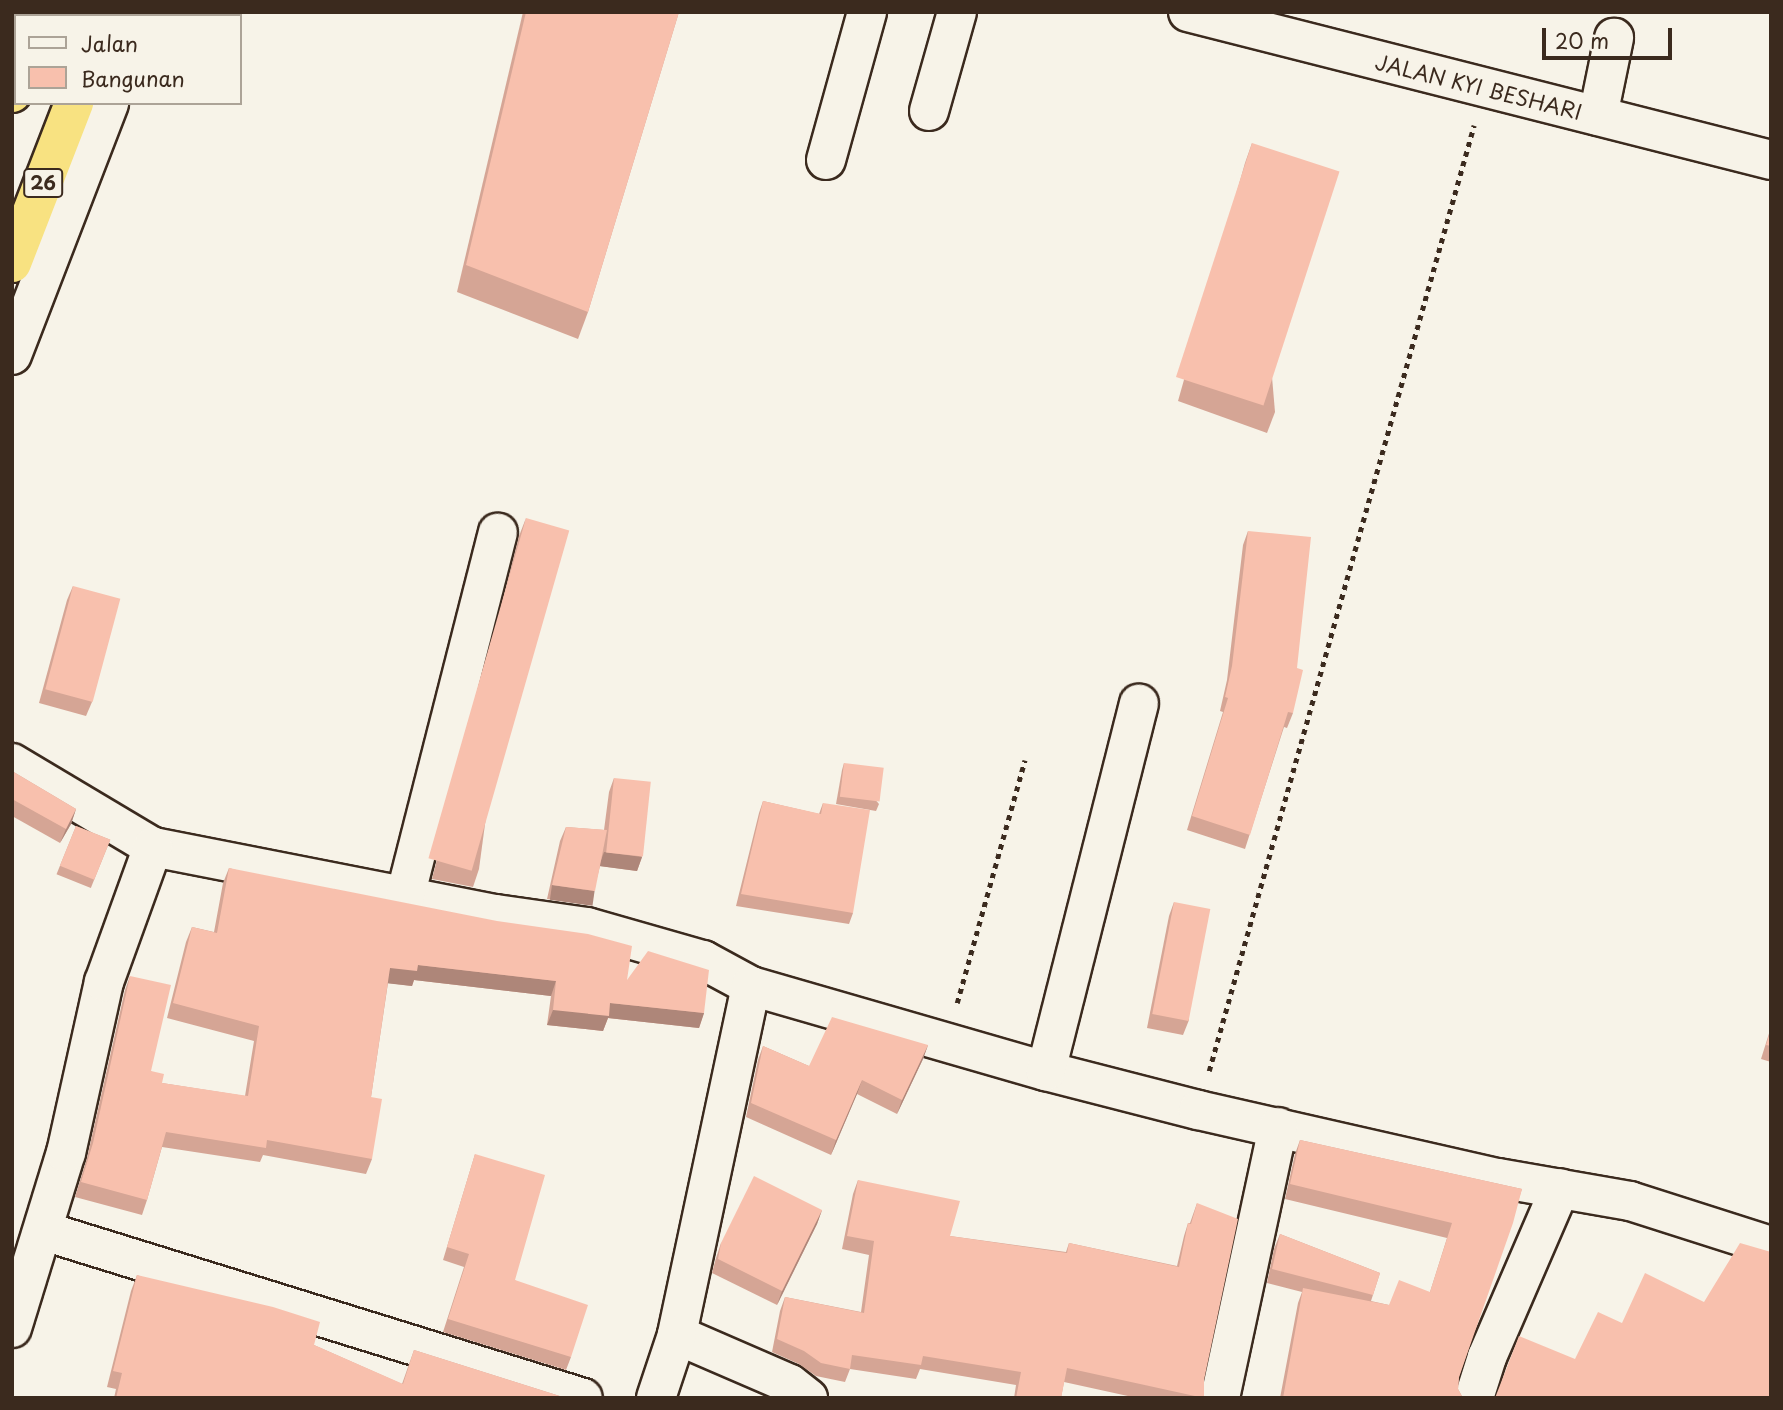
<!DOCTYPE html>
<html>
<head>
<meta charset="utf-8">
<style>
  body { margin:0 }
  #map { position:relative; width:1783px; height:1410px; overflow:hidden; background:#f7f3e8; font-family:"Playpen Sans",sans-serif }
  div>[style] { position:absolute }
  .path>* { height:4.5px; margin-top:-2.25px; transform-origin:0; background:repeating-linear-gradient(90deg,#3b2a1e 0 5px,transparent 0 10px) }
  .roads { filter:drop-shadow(2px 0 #3b2a1e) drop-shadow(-2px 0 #3b2a1e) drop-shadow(0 2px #3b2a1e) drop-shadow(0 -2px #3b2a1e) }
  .minor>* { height:38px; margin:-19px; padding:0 19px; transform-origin:19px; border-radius:19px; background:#f7f3e8 }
  .highway>* { height:38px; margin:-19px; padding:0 19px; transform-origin:19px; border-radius:19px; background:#f8e281 }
  .wall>* { inset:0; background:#d5a595; transform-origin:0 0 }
  .shaded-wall>* { inset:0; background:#ae8679; transform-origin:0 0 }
  .building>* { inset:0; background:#f8c0ad; transform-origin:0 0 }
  span { translate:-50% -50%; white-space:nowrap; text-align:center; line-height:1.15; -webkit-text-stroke:5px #f7f3e8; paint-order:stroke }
  .shield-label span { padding:2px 5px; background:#f7f3e8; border:2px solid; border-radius:5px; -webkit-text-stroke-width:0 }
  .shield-label { font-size:19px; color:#3b2a1e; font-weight:700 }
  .street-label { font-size:21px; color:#3b2a1e }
  .frame { position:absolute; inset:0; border:14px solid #3b2a1e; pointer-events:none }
  .legend { position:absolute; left:14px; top:14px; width:228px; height:91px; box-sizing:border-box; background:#f7f3e8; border:2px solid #aca397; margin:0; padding:9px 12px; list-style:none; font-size:21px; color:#3b2a1e }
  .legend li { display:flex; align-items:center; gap:14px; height:35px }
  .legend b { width:35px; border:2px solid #aca397 }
  .scale { position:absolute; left:1542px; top:28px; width:130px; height:32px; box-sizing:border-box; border:4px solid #3b2a1e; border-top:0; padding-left:9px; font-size:21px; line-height:24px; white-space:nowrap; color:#3b2a1e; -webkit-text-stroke:5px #f7f3e8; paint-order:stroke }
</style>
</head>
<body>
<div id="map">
  <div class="path">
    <i style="left:957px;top:1003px;width:252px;rotate:-74.4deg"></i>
    <i style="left:1209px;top:1071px;width:982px;rotate:-74.35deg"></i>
  </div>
  <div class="roads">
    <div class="minor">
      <i style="left:1188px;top:12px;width:601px;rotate:14.24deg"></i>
      <i style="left:143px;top:16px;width:4px;rotate:-76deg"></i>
      <i style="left:929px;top:111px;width:103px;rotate:-74.2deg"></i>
      <i style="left:1598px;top:116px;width:80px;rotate:-78.4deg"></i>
      <i style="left:826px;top:160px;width:154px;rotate:-74.5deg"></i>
      <i style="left:12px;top:355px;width:270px;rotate:-68.9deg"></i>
      <i style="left:12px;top:763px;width:164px;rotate:30.8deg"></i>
      <i style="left:153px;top:847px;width:349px;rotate:11.1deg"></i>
      <i style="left:496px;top:914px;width:92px;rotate:8.1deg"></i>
      <i style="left:587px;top:927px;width:121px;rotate:15.9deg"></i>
      <i style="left:703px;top:960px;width:55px;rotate:28.4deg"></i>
      <i style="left:751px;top:986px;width:307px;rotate:16.1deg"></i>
      <i style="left:1046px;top:1071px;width:157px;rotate:14.4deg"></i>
      <i style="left:1198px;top:1110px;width:308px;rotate:12.8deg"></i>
      <i style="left:1498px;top:1178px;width:134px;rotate:9.9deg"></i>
      <i style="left:1630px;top:1201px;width:148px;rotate:17.7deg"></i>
      <i style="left:405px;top:897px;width:376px;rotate:-75.7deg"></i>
      <i style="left:751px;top:986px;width:357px;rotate:102deg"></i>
      <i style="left:677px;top:1335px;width:123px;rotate:23.4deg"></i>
      <i style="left:790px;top:1384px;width:23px;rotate:38deg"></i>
      <i style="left:1046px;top:1071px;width:379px;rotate:-75.8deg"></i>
      <i style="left:44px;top:1231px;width:564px;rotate:17.21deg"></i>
      <i style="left:12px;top:1328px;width:183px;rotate:-72.9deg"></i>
      <i style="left:66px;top:1153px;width:175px;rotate:-77.5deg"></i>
      <i style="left:104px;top:982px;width:144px;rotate:-70.1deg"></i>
      <i style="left:656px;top:1398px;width:66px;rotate:-71.6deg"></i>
      <i style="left:1220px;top:1398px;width:277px;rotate:-77.9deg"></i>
      <i style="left:1474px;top:1398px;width:43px;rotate:-72.4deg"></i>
      <i style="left:1487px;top:1357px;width:184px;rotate:-66.6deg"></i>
    </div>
    <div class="highway">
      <i style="left:42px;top:16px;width:4px;rotate:-76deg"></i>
      <i style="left:108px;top:16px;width:4px;rotate:-76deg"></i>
      <i style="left:12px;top:93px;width:10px;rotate:-66deg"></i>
      <i style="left:12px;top:263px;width:172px;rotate:-68.8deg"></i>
    </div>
  </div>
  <div class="wall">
    <i style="clip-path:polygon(523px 12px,679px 12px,588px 312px,578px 339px,457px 292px)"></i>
    <i style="clip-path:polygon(1252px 143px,1275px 412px,1267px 433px,1178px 401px,1245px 163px)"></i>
    <i style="clip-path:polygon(526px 518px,479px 869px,473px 887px,432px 879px,519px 536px)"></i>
    <i style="clip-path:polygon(1248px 531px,1293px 713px,1287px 728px,1284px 727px,1245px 849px,1187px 830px,1223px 712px,1220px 711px,1227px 680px,1243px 545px)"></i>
    <i style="clip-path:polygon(73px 586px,92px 702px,86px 716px,39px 703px,67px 600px)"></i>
    <i style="clip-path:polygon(844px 763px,879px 804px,876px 811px,836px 804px,842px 770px)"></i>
    <i style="clip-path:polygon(12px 771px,76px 809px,71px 824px,60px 843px,12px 816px)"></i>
    <i style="clip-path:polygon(614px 778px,642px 857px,637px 871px,600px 866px,590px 905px,547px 899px,560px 841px,566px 827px,604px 830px,609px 792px)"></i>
    <i style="clip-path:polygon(763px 801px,819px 814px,823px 803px,853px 913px,849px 924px,736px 906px,759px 813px)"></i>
    <i style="left:76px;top:826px;width:37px;height:52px;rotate:22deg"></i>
    <i style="clip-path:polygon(229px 868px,627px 980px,704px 1013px,699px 1028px,608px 1018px,603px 1031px,547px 1025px,551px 996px,414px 980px,412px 986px,388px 983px,371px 1097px,372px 1159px,366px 1174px,263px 1155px,260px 1162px,162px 1147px,147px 1200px,142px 1215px,75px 1197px,87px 1158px,125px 990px,130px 976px,151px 1071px,162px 1083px,245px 1096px,254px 1041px,167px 1018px,186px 942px,192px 927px,214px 932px,223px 883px)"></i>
    <i style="clip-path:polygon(1174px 902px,1189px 1020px,1183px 1035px,1147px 1028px,1169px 916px)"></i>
    <i style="clip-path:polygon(1771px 1027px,1771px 1062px,1761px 1059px)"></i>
    <i style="clip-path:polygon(928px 1045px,923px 1059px,897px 1114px,857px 1094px,831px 1155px,746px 1117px,758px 1060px,763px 1046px,809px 1066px)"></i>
    <i style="clip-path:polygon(1300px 1140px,1522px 1189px,1459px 1377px,1458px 1389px,1463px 1398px,1280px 1398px,1298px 1303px,1302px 1292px,1267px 1283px,1274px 1249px,1280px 1234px,1380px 1273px,1371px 1301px,1389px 1305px,1430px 1292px,1447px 1238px,1285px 1199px,1295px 1154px)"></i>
    <i style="clip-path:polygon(475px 1154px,515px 1280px,571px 1357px,566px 1370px,443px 1332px,464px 1267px,443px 1260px)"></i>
    <i style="clip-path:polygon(858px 1180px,950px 1236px,1066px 1252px,1069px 1243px,1177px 1266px,1184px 1236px,1188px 1223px,1190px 1223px,1197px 1203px,1204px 1398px,1137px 1398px,1064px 1382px,1061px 1398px,1014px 1398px,1016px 1385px,920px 1369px,916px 1379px,850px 1369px,845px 1382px,816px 1376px,799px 1364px,772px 1352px,780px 1311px,785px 1297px,861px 1312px,869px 1255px,842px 1249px,853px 1194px)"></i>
    <i style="clip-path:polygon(822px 1210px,817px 1224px,777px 1305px,712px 1273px,716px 1258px,721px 1243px)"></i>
    <i style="clip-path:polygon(137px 1275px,314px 1345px,402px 1384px,414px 1350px,566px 1398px,114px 1398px,116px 1389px,107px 1387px,131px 1291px)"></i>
  </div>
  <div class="shaded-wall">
    <i style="clip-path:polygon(76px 809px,71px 824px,60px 843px,66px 829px)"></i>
    <i style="clip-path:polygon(604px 852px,642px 857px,637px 871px,599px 866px)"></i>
    <i style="left:552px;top:885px;width:43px;height:15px;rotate:8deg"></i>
    <i style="clip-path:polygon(418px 965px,556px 981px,551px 996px,414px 980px,412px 986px,385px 983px,390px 968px)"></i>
    <i style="clip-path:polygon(610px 1003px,704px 1013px,699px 1028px,608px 1018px,603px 1031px,547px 1025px,553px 1010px)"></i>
    <i style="clip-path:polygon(928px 1045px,923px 1059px,897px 1114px,902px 1100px)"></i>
    <i style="clip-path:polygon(862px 1080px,857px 1094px,831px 1155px,836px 1140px)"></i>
    <i style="clip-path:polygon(822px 1210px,817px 1224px,777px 1305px,782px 1291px)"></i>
  </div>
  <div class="building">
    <i style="clip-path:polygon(526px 12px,679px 12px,588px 312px,466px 265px)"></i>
    <i style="left:1252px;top:143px;width:92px;height:246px;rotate:18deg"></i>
    <i style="left:526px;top:518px;width:45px;height:354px;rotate:16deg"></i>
    <i style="clip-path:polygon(1248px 531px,1311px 537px,1297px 668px,1303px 670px,1293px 713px,1288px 712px,1250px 835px,1192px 816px,1228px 698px,1225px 697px,1232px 666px)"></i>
    <i style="left:73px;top:586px;width:49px;height:107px;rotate:15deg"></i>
    <i style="left:844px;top:763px;width:40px;height:34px;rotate:7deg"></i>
    <i style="clip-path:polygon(12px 771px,76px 809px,66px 829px,12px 799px)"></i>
    <i style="left:614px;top:778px;width:37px;height:75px;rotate:6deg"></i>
    <i style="clip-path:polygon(763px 801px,821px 814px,823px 803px,870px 810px,853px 913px,741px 894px)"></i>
    <i style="left:76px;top:826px;width:37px;height:43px;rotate:22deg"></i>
    <i style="clip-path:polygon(566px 827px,607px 830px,595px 891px,552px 885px)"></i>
    <i style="clip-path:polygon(229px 868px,497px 921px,588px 934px,632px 946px,627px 980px,648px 951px,709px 970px,704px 1013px,610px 1003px,609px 1016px,553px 1010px,556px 981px,418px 965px,417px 971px,390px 968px,371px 1097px,382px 1099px,372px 1159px,267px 1140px,266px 1148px,166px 1132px,147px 1200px,81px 1182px,93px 1143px,130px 976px,171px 985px,151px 1071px,164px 1074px,162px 1083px,248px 1096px,259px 1026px,173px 1003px,192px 927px,217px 933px)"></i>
    <i style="left:1174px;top:902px;width:37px;height:114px;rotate:11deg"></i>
    <i style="clip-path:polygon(832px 1017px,928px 1045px,902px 1100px,862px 1080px,836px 1140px,751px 1103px,763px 1046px,809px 1066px)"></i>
    <i style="clip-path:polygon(1771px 1029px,1771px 1046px,1766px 1045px)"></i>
    <i style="clip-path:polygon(1300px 1140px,1522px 1189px,1513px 1223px,1459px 1377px,1458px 1389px,1463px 1398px,1283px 1398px,1303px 1288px,1389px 1305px,1399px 1280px,1430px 1292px,1452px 1223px,1290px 1184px)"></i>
    <i style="clip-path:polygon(475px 1154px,545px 1175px,515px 1280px,588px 1305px,571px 1357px,448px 1319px,469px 1254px,447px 1247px)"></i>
    <i style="clip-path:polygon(754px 1176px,822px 1210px,782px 1291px,718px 1259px,721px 1243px)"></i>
    <i style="clip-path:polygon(858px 1180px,960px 1201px,950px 1236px,1067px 1253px,1069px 1243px,1179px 1267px,1188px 1223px,1191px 1224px,1197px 1203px,1238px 1219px,1204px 1380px,1204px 1398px,1067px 1368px,1061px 1398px,1016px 1398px,1021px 1372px,923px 1356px,921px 1365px,852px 1355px,850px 1369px,821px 1363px,804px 1351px,777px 1339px,785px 1297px,864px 1313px,874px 1241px,847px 1236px)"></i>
    <i style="clip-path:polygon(1280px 1234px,1380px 1273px,1373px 1295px,1272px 1269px)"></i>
    <i style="clip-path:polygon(1740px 1243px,1771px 1252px,1771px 1398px,1495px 1398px,1519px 1336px,1575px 1359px,1598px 1312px,1622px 1323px,1645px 1273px,1704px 1302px)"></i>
    <i style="clip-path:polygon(137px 1275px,273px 1307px,320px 1322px,314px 1345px,403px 1384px,414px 1350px,566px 1398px,116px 1398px,122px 1373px,113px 1371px)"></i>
  </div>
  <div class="shield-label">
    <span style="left:43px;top:183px">26</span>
  </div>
  <div class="street-label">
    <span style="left:1479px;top:86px;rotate:14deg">JALAN KYI BESHARI</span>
  </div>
  <div class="frame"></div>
  <ul class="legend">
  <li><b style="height:9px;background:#f7f3e8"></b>Jalan</li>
  <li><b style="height:19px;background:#f8c0ad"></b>Bangunan</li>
  </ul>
  <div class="scale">20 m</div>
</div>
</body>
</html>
